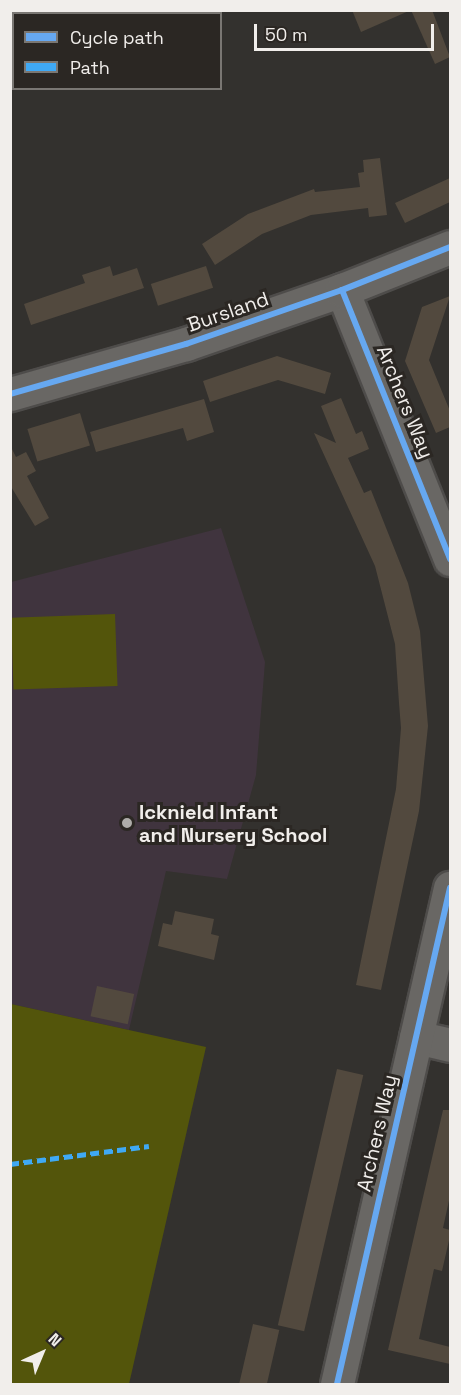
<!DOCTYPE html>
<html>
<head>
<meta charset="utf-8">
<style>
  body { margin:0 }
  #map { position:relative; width:461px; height:1395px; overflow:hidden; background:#33312e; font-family:"Space Grotesk",sans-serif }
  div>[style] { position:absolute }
  .education>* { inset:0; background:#40343e }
  .green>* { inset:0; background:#53550b; transform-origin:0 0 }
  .building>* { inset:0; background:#52493e; transform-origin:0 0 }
  .roads { filter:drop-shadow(2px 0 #4e4c4a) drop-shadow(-2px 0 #4e4c4a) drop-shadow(0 2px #4e4c4a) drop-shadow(0 -2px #4e4c4a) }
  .minor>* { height:33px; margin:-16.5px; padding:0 16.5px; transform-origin:16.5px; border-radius:16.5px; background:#696764 }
  .quiet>* { height:4.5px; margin-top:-2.25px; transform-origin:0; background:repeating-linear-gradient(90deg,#3fa9f5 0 9px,transparent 0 13.5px) }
  .cycleway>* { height:6px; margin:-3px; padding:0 3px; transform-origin:3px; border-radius:3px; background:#66a8f1 }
  .dots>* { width:16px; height:16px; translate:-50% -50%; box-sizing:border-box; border:3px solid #2b2723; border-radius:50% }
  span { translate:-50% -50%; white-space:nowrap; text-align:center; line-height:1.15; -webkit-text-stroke:6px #2b2723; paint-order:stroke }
  .street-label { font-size:20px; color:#f1eeeb }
  .poi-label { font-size:20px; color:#f1eeeb; font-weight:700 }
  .left { translate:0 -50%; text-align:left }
  .frame { position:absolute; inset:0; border:12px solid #f1eeeb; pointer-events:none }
  .legend { position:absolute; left:12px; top:12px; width:210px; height:78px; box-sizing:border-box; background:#2b2723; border:2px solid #7a7773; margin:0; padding:8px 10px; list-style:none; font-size:18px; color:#f1eeeb }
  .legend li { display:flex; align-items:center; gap:12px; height:30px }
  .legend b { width:30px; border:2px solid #7a7773 }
  .north { position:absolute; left:12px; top:1323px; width:60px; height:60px; -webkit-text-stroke:4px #2b2723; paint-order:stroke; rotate:44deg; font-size:16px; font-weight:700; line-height:24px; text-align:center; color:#f1eeeb }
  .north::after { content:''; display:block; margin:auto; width:21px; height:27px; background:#f1eeeb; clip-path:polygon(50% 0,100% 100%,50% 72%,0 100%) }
  .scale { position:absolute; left:254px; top:24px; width:180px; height:27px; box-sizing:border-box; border:3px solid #f1eeeb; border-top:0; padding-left:8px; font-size:18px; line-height:21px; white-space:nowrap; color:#f1eeeb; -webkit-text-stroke:4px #2b2723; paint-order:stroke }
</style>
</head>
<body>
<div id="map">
  <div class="education">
    <i style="clip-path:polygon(221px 528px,265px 662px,256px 775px,227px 879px,166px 871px,129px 1030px,11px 1004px,11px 582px)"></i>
  </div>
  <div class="green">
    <i style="left:115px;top:614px;width:72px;height:104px;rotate:88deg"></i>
    <i style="clip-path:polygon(11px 1004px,206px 1047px,129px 1384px,11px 1384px)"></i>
  </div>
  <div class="building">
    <i style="clip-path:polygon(352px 10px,411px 10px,361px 32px)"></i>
    <i style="clip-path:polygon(411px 10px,432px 10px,450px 57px,435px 64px)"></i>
    <i style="clip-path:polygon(380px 158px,387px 215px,369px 217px,368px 208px,311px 215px,262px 234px,215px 265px,202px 244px,248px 214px,314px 189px,315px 192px,360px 187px,358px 173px,364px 172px,363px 160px)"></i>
    <i style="clip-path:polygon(450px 178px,450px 202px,405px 223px,395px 203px)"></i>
    <i style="clip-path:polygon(110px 266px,113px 276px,137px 268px,144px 288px,31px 325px,24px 304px,85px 283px,82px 275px)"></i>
    <i style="left:206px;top:266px;width:23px;height:58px;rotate:72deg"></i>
    <i style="clip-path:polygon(450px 296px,429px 360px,450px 411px,450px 427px,436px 433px,405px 361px,422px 307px)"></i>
    <i style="clip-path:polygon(277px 356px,331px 373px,325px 394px,278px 380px,210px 402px,203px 381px)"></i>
    <i style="clip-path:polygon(341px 398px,356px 434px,362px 431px,369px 449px,348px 458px,364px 493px,371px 490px,408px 583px,420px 631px,428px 726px,419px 811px,381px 990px,356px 985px,396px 789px,401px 728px,399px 703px,395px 644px,375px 566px,314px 433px,336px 443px,321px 406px)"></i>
    <i style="clip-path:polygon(204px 399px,214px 432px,187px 441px,183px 428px,96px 452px,90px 432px)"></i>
    <i style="left:80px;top:413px;width:34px;height:55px;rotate:73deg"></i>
    <i style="clip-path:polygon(10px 445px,16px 457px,26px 452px,36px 471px,27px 476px,49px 518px,35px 526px,10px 485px)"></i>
    <i style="clip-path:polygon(175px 911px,214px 919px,211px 934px,219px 936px,214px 960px,158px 946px,163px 923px,172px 925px)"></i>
    <i style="left:97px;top:986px;width:38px;height:31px;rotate:12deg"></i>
    <i style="left:337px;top:1069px;width:27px;height:263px;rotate:13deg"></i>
    <i style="clip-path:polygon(443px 1110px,450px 1110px,450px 1196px,443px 1228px,450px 1230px,450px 1236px,442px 1271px,434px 1269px,419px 1339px,450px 1347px,450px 1364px,388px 1350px)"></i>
    <i style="left:253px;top:1324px;width:27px;height:61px;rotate:13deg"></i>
  </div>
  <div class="roads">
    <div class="minor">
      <i style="left:342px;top:290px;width:290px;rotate:68.1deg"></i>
      <i style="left:10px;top:394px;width:183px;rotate:-15.9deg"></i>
      <i style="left:186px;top:344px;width:165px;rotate:-19.1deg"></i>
      <i style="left:342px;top:290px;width:116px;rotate:-21.7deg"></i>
      <i style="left:416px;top:1037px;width:35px;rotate:13deg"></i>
      <i style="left:337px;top:1384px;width:509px;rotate:-77.17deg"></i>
    </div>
  </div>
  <div class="quiet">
    <i style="left:10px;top:1164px;width:140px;rotate:-7.4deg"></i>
  </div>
  <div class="cycleway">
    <i style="left:342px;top:290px;width:290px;rotate:68.1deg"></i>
    <i style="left:10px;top:394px;width:183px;rotate:-15.9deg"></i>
    <i style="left:186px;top:344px;width:165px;rotate:-19.1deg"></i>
    <i style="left:342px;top:290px;width:116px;rotate:-21.7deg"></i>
    <i style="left:337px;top:1384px;width:509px;rotate:-77.17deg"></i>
  </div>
  <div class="dots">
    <i style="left:127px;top:823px;background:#aeaca9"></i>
  </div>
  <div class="street-label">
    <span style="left:228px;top:312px;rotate:-19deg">Bursland</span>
    <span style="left:405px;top:402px;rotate:68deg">Archers Way</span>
    <span style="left:377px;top:1133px;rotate:-77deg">Archers Way</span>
  </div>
  <div class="poi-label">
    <span class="left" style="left:139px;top:824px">Icknield Infant<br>and Nursery School</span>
  </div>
  <div class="frame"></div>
  <ul class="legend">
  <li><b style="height:8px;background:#66a8f1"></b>Cycle path</li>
  <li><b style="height:8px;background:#3fa9f5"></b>Path</li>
  </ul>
  <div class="north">N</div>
  <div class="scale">50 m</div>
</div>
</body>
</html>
